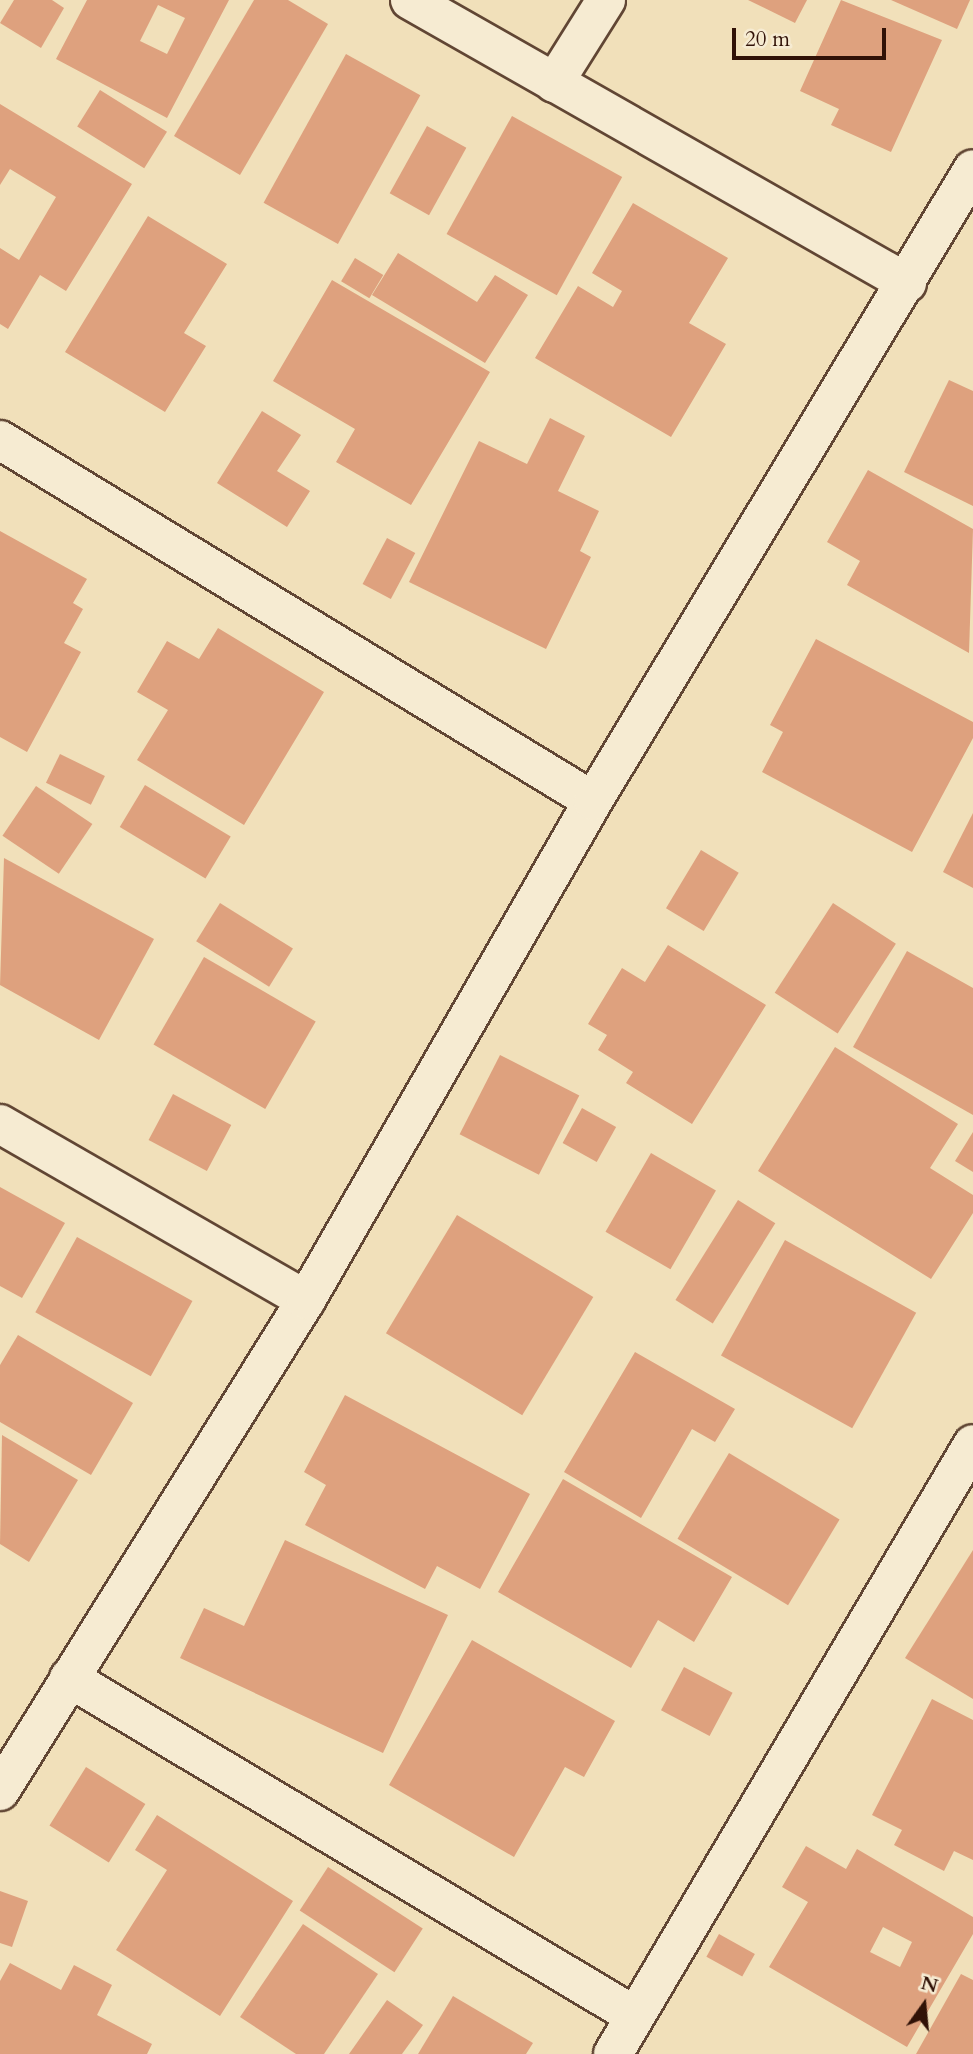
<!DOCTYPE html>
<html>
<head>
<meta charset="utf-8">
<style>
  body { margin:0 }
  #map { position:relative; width:973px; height:2054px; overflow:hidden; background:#f1e0ba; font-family:Cardo,serif }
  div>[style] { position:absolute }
  .building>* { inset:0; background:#dea17e; transform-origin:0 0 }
  .roads { filter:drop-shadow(2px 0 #614634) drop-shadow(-2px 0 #614634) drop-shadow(0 2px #614634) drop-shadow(0 -2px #614634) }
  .street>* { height:38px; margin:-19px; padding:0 19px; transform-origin:19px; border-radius:19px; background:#f6ebd2 }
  span { translate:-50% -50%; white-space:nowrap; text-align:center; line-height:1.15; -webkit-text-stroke:5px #f6ebd2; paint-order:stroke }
  .north { position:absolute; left:889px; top:1970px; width:70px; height:70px; -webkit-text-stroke:5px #f6ebd2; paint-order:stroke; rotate:15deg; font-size:19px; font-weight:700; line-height:28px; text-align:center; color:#311207 }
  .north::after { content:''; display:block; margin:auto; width:24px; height:32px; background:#311207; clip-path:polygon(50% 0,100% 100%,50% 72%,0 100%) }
  .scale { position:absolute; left:732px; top:28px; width:154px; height:32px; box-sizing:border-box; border:4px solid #311207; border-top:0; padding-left:9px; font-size:21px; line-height:24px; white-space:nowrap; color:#311207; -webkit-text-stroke:5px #f6ebd2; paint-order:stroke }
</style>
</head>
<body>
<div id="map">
  <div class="building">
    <i style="clip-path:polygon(14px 0,52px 0,64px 8px,41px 48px,0 23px)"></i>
    <i style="clip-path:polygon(evenodd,87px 0,229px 0,167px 118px,56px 59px,87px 0,158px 5px,185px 18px,167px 54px,140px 41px,158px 5px)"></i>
    <i style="clip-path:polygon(254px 0,288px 0,328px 24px,240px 175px,174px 136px)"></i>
    <i style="clip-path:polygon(748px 0,807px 0,795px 23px)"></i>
    <i style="clip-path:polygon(841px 0,942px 40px,891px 152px,831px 125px,839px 109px,800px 91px)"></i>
    <i style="clip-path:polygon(891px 0,970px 0,957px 29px)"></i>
    <i style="left:346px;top:54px;width:85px;height:170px;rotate:29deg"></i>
    <i style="left:100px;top:90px;width:79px;height:43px;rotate:32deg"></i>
    <i style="clip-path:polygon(0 104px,132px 184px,66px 291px,40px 275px,8px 329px,0 324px,0 248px,19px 260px,56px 197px,10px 169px,0 185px)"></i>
    <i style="left:512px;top:116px;width:126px;height:135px;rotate:29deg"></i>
    <i style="left:427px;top:126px;width:45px;height:77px;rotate:29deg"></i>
    <i style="clip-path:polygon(633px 203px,728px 258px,689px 323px,726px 344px,671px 437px,535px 358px,578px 286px,613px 307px,622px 291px,592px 273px)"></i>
    <i style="clip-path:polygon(148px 216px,227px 264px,184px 333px,206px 346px,165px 412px,65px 352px)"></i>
    <i style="clip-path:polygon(398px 253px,477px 302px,495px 275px,528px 295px,485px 363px,372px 295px)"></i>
    <i style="left:355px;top:258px;width:33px;height:27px;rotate:31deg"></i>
    <i style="clip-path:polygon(332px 280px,490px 372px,411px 505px,336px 462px,355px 429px,273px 381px)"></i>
    <i style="clip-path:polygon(949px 380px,973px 391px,973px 506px,904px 472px)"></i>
    <i style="clip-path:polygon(262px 411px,301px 435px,277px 471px,310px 491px,287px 527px,217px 483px)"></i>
    <i style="clip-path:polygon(550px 418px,585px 436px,558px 491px,599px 511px,580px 551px,591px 557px,546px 649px,409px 582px,479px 441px,527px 464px)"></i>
    <i style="clip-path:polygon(868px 470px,973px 529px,969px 653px,847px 585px,860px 561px,827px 542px)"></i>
    <i style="clip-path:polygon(0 531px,87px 579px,73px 603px,83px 609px,64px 643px,81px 652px,27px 752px,0 737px)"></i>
    <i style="left:387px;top:538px;width:32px;height:52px;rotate:28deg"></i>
    <i style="clip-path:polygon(218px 628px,324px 692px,244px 825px,137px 760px,168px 710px,137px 692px,167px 641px,199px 659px)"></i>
    <i style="clip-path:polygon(816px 639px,973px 722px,973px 738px,912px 852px,762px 772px,783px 732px,770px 725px)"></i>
    <i style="left:60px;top:754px;width:50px;height:32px;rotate:26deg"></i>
    <i style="left:145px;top:785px;width:100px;height:49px;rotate:31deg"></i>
    <i style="left:36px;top:786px;width:68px;height:60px;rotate:34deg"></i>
    <i style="clip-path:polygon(973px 813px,973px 888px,943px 872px)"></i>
    <i style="left:701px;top:850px;width:44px;height:68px;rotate:31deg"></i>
    <i style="clip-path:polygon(4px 858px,154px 939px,99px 1040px,0 985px)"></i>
    <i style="left:220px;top:903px;width:86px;height:45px;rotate:32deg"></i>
    <i style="left:833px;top:903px;width:75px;height:107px;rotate:33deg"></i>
    <i style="clip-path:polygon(668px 945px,766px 1005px,692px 1124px,626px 1083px,633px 1072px,598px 1050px,607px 1035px,588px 1024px,622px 968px,645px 982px)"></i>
    <i style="clip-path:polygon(907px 951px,973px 988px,973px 1115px,853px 1047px)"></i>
    <i style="left:204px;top:957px;width:129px;height:101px;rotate:30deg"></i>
    <i style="clip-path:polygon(835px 1047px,958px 1124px,930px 1168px,973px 1195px,973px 1213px,931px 1279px,758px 1171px)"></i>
    <i style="left:500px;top:1055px;width:89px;height:89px;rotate:27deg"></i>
    <i style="left:173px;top:1094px;width:66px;height:52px;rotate:28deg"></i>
    <i style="left:582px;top:1108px;width:39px;height:40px;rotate:29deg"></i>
    <i style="clip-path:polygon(973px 1132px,973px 1172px,955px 1161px)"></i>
    <i style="left:651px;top:1153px;width:75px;height:91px;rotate:30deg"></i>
    <i style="clip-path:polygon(0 1187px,65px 1223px,22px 1298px,0 1286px)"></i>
    <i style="left:738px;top:1200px;width:44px;height:118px;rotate:32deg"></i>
    <i style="left:457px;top:1215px;width:159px;height:138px;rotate:31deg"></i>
    <i style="left:77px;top:1237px;width:132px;height:86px;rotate:29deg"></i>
    <i style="left:785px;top:1240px;width:150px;height:132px;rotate:29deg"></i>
    <i style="clip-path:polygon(18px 1335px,133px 1403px,91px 1475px,0 1422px,0 1365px)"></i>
    <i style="clip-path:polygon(635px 1352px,735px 1409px,715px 1442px,692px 1429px,641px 1518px,564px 1472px)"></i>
    <i style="clip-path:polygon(345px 1395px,530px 1494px,480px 1589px,437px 1566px,425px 1589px,305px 1525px,326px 1485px,304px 1472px)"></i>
    <i style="clip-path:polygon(2px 1435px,78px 1480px,29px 1562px,0 1544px)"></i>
    <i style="left:729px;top:1453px;width:129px;height:100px;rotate:31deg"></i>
    <i style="clip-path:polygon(563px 1479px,732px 1577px,694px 1642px,658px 1620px,631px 1668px,498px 1592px)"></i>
    <i style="clip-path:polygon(285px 1540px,448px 1615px,383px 1753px,180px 1658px,204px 1608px,244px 1626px)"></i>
    <i style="clip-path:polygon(973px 1550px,973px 1699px,905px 1658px)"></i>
    <i style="clip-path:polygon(472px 1640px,615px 1721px,584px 1777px,565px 1767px,514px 1857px,389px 1785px)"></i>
    <i style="left:684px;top:1667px;width:55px;height:49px;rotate:28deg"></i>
    <i style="clip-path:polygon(932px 1699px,973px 1720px,973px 1860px,954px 1851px,944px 1871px,894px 1845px,902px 1830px,872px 1815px)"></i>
    <i style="left:86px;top:1767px;width:70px;height:69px;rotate:32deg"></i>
    <i style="clip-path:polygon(157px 1815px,293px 1901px,220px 2016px,116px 1950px,167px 1870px,135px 1850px)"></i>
    <i style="clip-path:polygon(evenodd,806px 1846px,846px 1869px,857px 1849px,973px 1917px,973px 1934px,907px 2047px,769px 1967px,808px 1902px,782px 1887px,806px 1846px,883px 1927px,912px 1942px,900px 1967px,870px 1952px,883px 1927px)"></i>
    <i style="left:328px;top:1867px;width:113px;height:52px;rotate:33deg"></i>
    <i style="clip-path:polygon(0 1891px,28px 1901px,12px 1947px,0 1943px)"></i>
    <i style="clip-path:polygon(303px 1924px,378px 1974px,324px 2054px,296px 2054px,240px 2017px)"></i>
    <i style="left:719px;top:1934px;width:41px;height:26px;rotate:29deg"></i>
    <i style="clip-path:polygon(10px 1963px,61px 1990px,74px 1965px,112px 1985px,97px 2015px,152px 2044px,147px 2054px,0 2054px,0 1981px)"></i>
    <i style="clip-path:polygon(961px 1974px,973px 1980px,973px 2054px,916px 2054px)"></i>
    <i style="clip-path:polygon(453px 1996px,533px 2043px,526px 2054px,418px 2054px)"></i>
    <i style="clip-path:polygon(387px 2000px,423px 2025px,402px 2054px,349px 2054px)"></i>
  </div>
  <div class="roads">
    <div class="street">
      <i style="left:410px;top:0;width:572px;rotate:29.66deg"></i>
      <i style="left:554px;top:83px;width:98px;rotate:-57.9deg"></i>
      <i style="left:0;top:440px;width:694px;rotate:31.33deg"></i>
      <i style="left:0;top:1124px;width:353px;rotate:29.9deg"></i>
      <i style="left:69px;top:1678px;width:659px;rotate:30.84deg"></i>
      <i style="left:0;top:1791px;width:579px;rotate:-58.07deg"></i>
      <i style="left:306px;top:1300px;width:576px;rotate:-60.09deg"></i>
      <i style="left:593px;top:801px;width:737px;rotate:-58.98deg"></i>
      <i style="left:613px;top:2054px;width:708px;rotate:-59.45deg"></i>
    </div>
  </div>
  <div class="north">N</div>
  <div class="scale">20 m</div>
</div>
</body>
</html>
